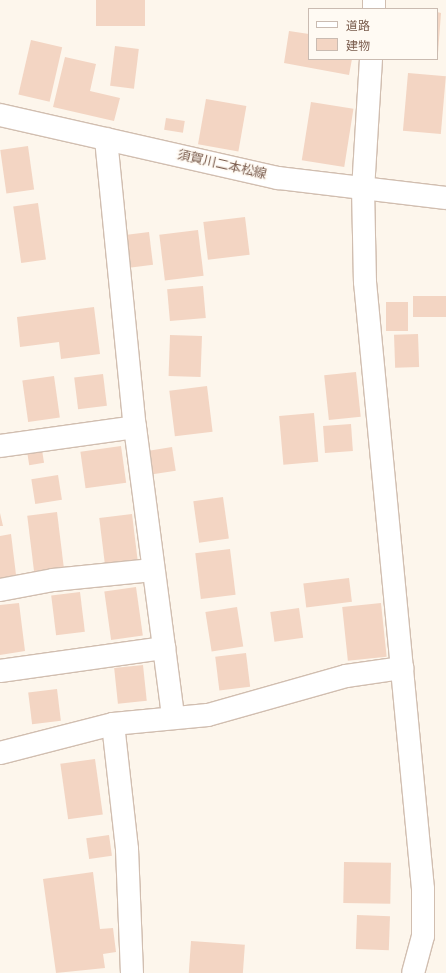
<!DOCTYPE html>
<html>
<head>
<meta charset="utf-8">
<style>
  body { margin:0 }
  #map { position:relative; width:446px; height:973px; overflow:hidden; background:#fdf6ec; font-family:Roboto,"Noto Sans JP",sans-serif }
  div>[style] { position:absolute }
  .building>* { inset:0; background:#f3d5c3; transform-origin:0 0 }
  .roads { filter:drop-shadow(1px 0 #d1beb0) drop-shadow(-1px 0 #d1beb0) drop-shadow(0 1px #d1beb0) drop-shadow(0 -1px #d1beb0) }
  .minor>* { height:22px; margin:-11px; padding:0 11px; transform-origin:11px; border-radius:11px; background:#fff }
  .secondary>* { height:22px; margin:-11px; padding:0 11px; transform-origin:11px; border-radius:11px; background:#fff }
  span { translate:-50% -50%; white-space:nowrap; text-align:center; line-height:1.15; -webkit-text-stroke:3px #fffaf3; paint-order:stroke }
  .street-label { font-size:13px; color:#7a5c4d }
  .legend { position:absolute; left:308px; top:8px; width:130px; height:52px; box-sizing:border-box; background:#fffaf3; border:1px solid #cabbb1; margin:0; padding:5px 7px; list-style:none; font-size:12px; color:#7a5c4d }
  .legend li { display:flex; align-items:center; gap:8px; height:20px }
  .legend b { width:20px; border:1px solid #cabbb1 }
</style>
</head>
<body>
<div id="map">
  <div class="building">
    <i style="left:96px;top:0;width:49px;height:26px"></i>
    <i style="clip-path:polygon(437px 12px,441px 13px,438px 53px,437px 53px)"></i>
    <i style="clip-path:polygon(289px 31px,309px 34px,309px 59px,352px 59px,349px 75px,284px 63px)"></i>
    <i style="left:31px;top:40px;width:32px;height:56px;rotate:13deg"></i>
    <i style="left:115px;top:46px;width:24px;height:40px;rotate:7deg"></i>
    <i style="clip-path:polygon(65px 57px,96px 64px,90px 91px,120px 98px,114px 121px,53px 107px)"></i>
    <i style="left:408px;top:73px;width:38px;height:58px;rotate:5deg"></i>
    <i style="left:206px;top:99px;width:41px;height:46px;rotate:10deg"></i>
    <i style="left:311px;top:102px;width:43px;height:59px;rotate:9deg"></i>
    <i style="left:166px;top:118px;width:19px;height:12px;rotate:9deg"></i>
    <i style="left:28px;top:146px;width:44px;height:28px;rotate:82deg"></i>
    <i style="left:38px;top:203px;width:57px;height:25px;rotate:82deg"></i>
    <i style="left:245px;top:217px;width:38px;height:42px;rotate:83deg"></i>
    <i style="left:198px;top:230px;width:46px;height:39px;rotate:83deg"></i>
    <i style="left:149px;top:232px;width:33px;height:26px;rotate:83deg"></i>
    <i style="left:203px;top:286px;width:32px;height:36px;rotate:85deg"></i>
    <i style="left:446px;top:296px;width:21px;height:33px;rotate:90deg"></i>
    <i style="left:386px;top:302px;width:22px;height:29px"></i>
    <i style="clip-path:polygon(94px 307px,100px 354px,61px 359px,59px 342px,20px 347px,17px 317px)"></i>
    <i style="left:418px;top:334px;width:33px;height:24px;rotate:88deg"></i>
    <i style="left:170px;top:335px;width:32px;height:41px;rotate:2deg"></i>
    <i style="left:356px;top:372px;width:45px;height:32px;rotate:84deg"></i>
    <i style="left:103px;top:374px;width:32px;height:29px;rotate:83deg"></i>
    <i style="left:54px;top:376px;width:42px;height:32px;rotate:82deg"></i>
    <i style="left:207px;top:386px;width:46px;height:38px;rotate:83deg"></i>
    <i style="left:314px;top:413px;width:49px;height:35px;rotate:85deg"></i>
    <i style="left:351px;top:424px;width:27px;height:28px;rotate:86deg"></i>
    <i style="left:121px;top:446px;width:37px;height:41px;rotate:82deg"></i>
    <i style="left:172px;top:447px;width:24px;height:25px;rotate:81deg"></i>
    <i style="left:42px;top:450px;width:13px;height:15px;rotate:81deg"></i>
    <i style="left:58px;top:475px;width:25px;height:27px;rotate:81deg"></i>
    <i style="left:223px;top:497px;width:42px;height:30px;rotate:82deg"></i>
    <i style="left:57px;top:512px;width:56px;height:30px;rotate:83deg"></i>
    <i style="clip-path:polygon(0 513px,3px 526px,0 526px)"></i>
    <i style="left:132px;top:514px;width:49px;height:33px;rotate:83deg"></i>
    <i style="clip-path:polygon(11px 534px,17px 583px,0 586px,0 536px)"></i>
    <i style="left:230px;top:549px;width:46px;height:35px;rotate:83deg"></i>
    <i style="left:349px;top:578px;width:24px;height:46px;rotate:83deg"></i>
    <i style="left:136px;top:587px;width:49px;height:32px;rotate:82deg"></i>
    <i style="left:80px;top:592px;width:40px;height:29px;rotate:83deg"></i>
    <i style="clip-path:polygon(19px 603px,25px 651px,0 655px,0 605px)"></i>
    <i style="left:381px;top:603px;width:54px;height:39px;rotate:84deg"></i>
    <i style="left:237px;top:607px;width:40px;height:32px;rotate:81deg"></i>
    <i style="left:299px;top:608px;width:30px;height:29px;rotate:82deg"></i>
    <i style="left:246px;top:653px;width:34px;height:31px;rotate:83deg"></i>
    <i style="left:143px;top:665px;width:36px;height:29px;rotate:84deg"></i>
    <i style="left:57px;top:689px;width:32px;height:29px;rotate:83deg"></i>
    <i style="left:95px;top:759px;width:56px;height:35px;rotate:82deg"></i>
    <i style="left:109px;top:835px;width:21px;height:23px;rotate:82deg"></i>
    <i style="left:344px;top:862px;width:47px;height:41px;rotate:1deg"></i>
    <i style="clip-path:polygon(93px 872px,100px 929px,113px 928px,116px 952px,103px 954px,105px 968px,56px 973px,43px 879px)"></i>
    <i style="left:357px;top:915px;width:33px;height:34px;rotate:2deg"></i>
    <i style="left:191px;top:941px;width:54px;height:32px;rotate:4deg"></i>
  </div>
  <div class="roads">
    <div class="minor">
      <i style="left:374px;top:9px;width:9px;rotate:-90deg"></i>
      <i style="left:371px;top:59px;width:129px;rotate:93.5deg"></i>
      <i style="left:363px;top:188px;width:94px;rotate:88.8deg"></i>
      <i style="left:365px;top:282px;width:610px;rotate:84.54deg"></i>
      <i style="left:423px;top:889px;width:47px;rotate:90deg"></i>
      <i style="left:423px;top:936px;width:38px;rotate:105deg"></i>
      <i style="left:106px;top:139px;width:289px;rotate:84.3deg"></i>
      <i style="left:135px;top:427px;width:292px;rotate:82.5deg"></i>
      <i style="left:0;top:446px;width:136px;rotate:-8deg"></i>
      <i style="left:0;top:590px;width:54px;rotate:-10.7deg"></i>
      <i style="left:53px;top:580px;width:100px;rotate:-5.7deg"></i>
      <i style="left:0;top:671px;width:166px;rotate:-8deg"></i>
      <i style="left:113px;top:724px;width:126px;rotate:83.6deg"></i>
      <i style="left:127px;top:849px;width:124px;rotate:87.7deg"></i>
      <i style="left:0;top:753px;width:117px;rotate:-14.4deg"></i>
      <i style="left:113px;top:724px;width:95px;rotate:-5.4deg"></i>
      <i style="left:208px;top:715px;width:143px;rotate:-15.8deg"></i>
      <i style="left:346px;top:676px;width:57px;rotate:-8.1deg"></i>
    </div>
    <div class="secondary">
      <i style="left:0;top:115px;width:285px;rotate:12.8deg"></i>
      <i style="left:278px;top:178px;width:169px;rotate:6.8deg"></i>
    </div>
  </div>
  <div class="street-label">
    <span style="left:222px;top:165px;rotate:13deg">須賀川二本松線</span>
  </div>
  <ul class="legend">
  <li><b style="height:5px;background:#fff"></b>道路</li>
  <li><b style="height:11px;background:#f3d5c3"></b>建物</li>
  </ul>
</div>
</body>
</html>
